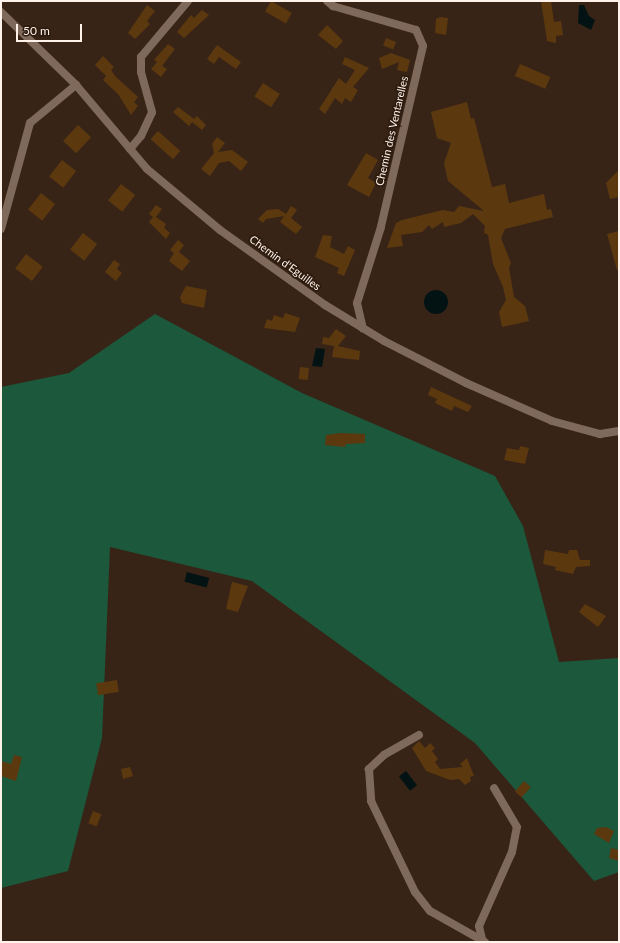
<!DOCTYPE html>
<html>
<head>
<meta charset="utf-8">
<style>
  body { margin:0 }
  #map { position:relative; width:620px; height:943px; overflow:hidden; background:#372417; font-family:Lato,sans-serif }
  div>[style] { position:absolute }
  .green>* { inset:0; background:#1c583b }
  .water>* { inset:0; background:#031314; transform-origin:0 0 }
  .round { border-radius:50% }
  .building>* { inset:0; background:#5c380f; transform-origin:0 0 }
  .minor>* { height:8px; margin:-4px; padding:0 4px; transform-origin:4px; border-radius:4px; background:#7f695a }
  span { translate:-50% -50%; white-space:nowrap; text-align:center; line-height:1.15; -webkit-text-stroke:3.5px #2c1b0e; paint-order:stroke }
  .street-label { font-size:11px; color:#fff2ea }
  .frame { position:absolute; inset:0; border:2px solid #fff2ea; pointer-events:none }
  .scale { position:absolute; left:16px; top:24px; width:66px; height:18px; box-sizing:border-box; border:2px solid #fff2ea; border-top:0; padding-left:5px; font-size:12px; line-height:14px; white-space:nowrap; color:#fff2ea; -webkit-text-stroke:3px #2c1b0e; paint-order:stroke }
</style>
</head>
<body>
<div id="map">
  <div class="green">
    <i style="clip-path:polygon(155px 314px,302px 393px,495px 476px,523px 526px,559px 662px,619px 658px,619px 872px,594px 881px,475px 743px,252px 581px,110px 547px,102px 738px,68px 871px,1px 888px,1px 387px,69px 373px)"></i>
  </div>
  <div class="water">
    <i style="clip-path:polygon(579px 5px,584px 5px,589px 16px,595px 20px,591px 30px,578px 23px)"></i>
    <i class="round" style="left:424px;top:290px;width:24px;height:24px"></i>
    <i style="clip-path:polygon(316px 348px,325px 349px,322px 367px,312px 366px)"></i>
    <i style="left:187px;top:572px;width:23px;height:10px;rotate:15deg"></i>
    <i style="left:406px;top:771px;width:18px;height:9px;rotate:52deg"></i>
  </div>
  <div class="building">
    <i style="left:271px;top:1px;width:24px;height:12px;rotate:30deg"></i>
    <i style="clip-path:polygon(541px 1px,551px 1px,554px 22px,561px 21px,563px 35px,556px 36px,556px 43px,547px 41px)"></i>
    <i style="clip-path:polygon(147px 5px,155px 11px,147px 21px,150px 24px,135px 39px,128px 33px)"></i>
    <i style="clip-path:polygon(202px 10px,209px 15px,184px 38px,177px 32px,191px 15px,194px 18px)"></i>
    <i style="clip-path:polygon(440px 17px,448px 18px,446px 35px,435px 33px,436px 19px)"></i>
    <i style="clip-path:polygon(327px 25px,343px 41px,336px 49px,318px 35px)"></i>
    <i style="left:386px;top:38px;width:11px;height:8px;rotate:22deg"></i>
    <i style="clip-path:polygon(168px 44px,175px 49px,162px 66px,167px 69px,161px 77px,151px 69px,157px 62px,154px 60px)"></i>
    <i style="clip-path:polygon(217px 45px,241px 62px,236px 69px,219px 57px,214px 64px,207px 59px)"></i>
    <i style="clip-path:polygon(391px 53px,410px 60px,407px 72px,397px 70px,399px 62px,382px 69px,379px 58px)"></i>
    <i style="clip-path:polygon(103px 56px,114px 67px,111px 70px,116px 77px,138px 97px,134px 102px,138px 106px,131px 115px,118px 94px,103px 80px,106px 76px,95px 65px)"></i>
    <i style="clip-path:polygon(345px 57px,369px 68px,353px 87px,358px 90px,351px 102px,345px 98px,342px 104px,335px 98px,325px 114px,319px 109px,339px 78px,346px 84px,355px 70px,342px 64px)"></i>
    <i style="left:520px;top:64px;width:33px;height:13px;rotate:23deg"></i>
    <i style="left:263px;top:83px;width:20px;height:16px;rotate:33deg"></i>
    <i style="clip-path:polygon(467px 102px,471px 119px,474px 118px,492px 187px,505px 184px,509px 203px,544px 194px,547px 210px,551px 209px,553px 217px,505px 229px,501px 238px,511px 263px,509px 268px,514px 297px,525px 306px,529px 321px,502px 327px,499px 312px,506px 300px,503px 287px,493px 264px,488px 235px,484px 233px,485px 226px,473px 214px,461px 223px,444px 227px,443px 222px,432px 229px,429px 225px,422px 232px,401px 235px,403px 246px,387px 248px,396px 223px,402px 220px,443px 210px,454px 212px,459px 206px,484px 211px,448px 181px,444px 163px,451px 143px,437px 138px,431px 112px)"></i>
    <i style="clip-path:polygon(178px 107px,194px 119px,197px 116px,206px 125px,202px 130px,192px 122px,189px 126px,173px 112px)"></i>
    <i style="left:78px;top:125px;width:18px;height:22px;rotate:43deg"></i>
    <i style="left:158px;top:131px;width:30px;height:11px;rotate:42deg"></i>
    <i style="clip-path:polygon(217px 137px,225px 143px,218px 152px,232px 150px,248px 162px,241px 171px,229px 161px,219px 163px,210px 176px,201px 169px,214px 153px,212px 144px)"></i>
    <i style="clip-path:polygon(366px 153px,378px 160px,368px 178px,376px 183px,369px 197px,347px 185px)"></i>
    <i style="left:62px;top:160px;width:18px;height:21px;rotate:38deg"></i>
    <i style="clip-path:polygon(619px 170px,619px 197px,610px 199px,606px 183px)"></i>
    <i style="left:121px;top:184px;width:18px;height:21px;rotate:38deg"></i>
    <i style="left:41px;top:193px;width:18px;height:21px;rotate:38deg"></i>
    <i style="clip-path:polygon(156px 205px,162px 209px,156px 217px,166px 224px,164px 228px,170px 233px,166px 239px,149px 222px,153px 217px,149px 214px)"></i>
    <i style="clip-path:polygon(291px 206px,297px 210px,291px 218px,302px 227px,296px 234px,280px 222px,284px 216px,266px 219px,263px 223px,258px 219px,267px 210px,278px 209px,286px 214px)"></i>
    <i style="clip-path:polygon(619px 231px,619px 269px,617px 270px,607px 234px)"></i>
    <i style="left:83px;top:233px;width:18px;height:21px;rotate:38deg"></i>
    <i style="clip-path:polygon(323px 235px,332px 236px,330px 247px,344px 254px,348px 246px,355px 250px,344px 276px,337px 273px,339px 268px,315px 257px)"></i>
    <i style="clip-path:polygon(178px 240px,184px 245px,179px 252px,190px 261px,182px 271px,169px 261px,174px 253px,170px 250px)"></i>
    <i style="left:26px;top:254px;width:21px;height:18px;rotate:37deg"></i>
    <i style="clip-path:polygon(114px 260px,120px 264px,117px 269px,122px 273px,116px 281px,105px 272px)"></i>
    <i style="clip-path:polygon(186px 286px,207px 290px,204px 308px,182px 303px,180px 297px)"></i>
    <i style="clip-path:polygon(285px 313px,300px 318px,295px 332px,264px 328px,267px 319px,272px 321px,274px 315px,283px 318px)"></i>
    <i style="clip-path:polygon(336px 329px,346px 336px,338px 346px,360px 351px,359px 360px,332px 357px,334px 346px,322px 344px,323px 337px,329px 338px)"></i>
    <i style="left:300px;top:367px;width:9px;height:12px;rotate:6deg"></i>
    <i style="clip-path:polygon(431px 387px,472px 406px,468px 412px,454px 406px,452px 411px,435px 403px,437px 399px,428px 395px)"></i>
    <i style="clip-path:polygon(340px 433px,365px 434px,365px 443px,346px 444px,345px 447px,325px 445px,326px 435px)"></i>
    <i style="clip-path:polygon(520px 446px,529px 448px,525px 464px,504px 460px,507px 448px,519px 450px)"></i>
    <i style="clip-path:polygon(545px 550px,568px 554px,569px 550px,577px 550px,580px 560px,590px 560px,590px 566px,576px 567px,573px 574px,555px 570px,556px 567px,543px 564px)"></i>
    <i style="clip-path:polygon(232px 582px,248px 586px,238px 612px,226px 609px)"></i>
    <i style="clip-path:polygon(585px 604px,606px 616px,598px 627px,579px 612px)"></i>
    <i style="left:117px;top:680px;width:12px;height:21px;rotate:81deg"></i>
    <i style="clip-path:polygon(419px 741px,425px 748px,430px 743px,435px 748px,432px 751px,438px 759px,435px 762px,440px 769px,463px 767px,460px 764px,467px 758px,474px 776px,470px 777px,471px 781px,465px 785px,459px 779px,450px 780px,426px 771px,412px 748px)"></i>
    <i style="clip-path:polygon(14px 755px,22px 757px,16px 781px,1px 776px,1px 761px,11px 764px)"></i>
    <i style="clip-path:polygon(130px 767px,133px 776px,123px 779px,121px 769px)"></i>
    <i style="left:524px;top:781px;width:9px;height:14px;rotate:41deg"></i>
    <i style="left:93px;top:811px;width:9px;height:13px;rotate:21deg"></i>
    <i style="clip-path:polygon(606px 827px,614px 831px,609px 843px,594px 834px,597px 828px)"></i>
    <i style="clip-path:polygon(611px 848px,619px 850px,619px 861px,609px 858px)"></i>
  </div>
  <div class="minor">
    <i style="left:327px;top:1px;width:8px;rotate:40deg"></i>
    <i style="left:333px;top:6px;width:86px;rotate:16.1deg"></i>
    <i style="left:416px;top:30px;width:17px;rotate:66deg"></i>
    <i style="left:423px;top:46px;width:186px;rotate:103.1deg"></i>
    <i style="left:381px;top:227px;width:80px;rotate:107.5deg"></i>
    <i style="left:357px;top:303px;width:26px;rotate:77deg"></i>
    <i style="left:1px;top:12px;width:105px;rotate:44.2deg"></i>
    <i style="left:76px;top:85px;width:110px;rotate:49.8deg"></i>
    <i style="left:147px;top:169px;width:95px;rotate:39.9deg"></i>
    <i style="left:220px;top:230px;width:129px;rotate:35.5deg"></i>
    <i style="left:325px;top:305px;width:69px;rotate:31.4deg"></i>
    <i style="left:384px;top:341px;width:92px;rotate:27.1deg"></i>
    <i style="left:466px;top:383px;width:94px;rotate:23.8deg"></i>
    <i style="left:552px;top:421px;width:50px;rotate:15.2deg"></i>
    <i style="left:600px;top:434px;width:19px;rotate:-9deg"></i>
    <i style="left:130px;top:149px;width:17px;rotate:-50deg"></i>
    <i style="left:141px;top:136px;width:26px;rotate:-65deg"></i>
    <i style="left:152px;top:112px;width:41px;rotate:-105.4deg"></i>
    <i style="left:141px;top:72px;width:15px;rotate:-90deg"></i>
    <i style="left:141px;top:57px;width:73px;rotate:-50deg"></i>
    <i style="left:1px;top:229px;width:110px;rotate:-74.7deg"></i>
    <i style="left:30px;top:123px;width:60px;rotate:-39.6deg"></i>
    <i style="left:419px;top:735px;width:40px;rotate:150.3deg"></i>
    <i style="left:384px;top:755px;width:21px;rotate:137deg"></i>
    <i style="left:369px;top:769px;width:32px;rotate:86deg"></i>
    <i style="left:371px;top:801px;width:101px;rotate:64.2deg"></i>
    <i style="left:415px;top:892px;width:24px;rotate:52deg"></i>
    <i style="left:430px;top:911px;width:63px;rotate:29.4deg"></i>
    <i style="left:482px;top:939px;width:13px;rotate:-103deg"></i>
    <i style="left:479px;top:926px;width:81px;rotate:-66deg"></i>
    <i style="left:512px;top:852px;width:25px;rotate:-79deg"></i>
    <i style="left:517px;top:827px;width:45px;rotate:-120.5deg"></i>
  </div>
  <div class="street-label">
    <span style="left:392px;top:131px;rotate:-77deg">Chemin des Ventarelles</span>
    <span style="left:285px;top:263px;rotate:36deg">Chemin d'Eguilles</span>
  </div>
  <div class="frame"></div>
  <div class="scale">50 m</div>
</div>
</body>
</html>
